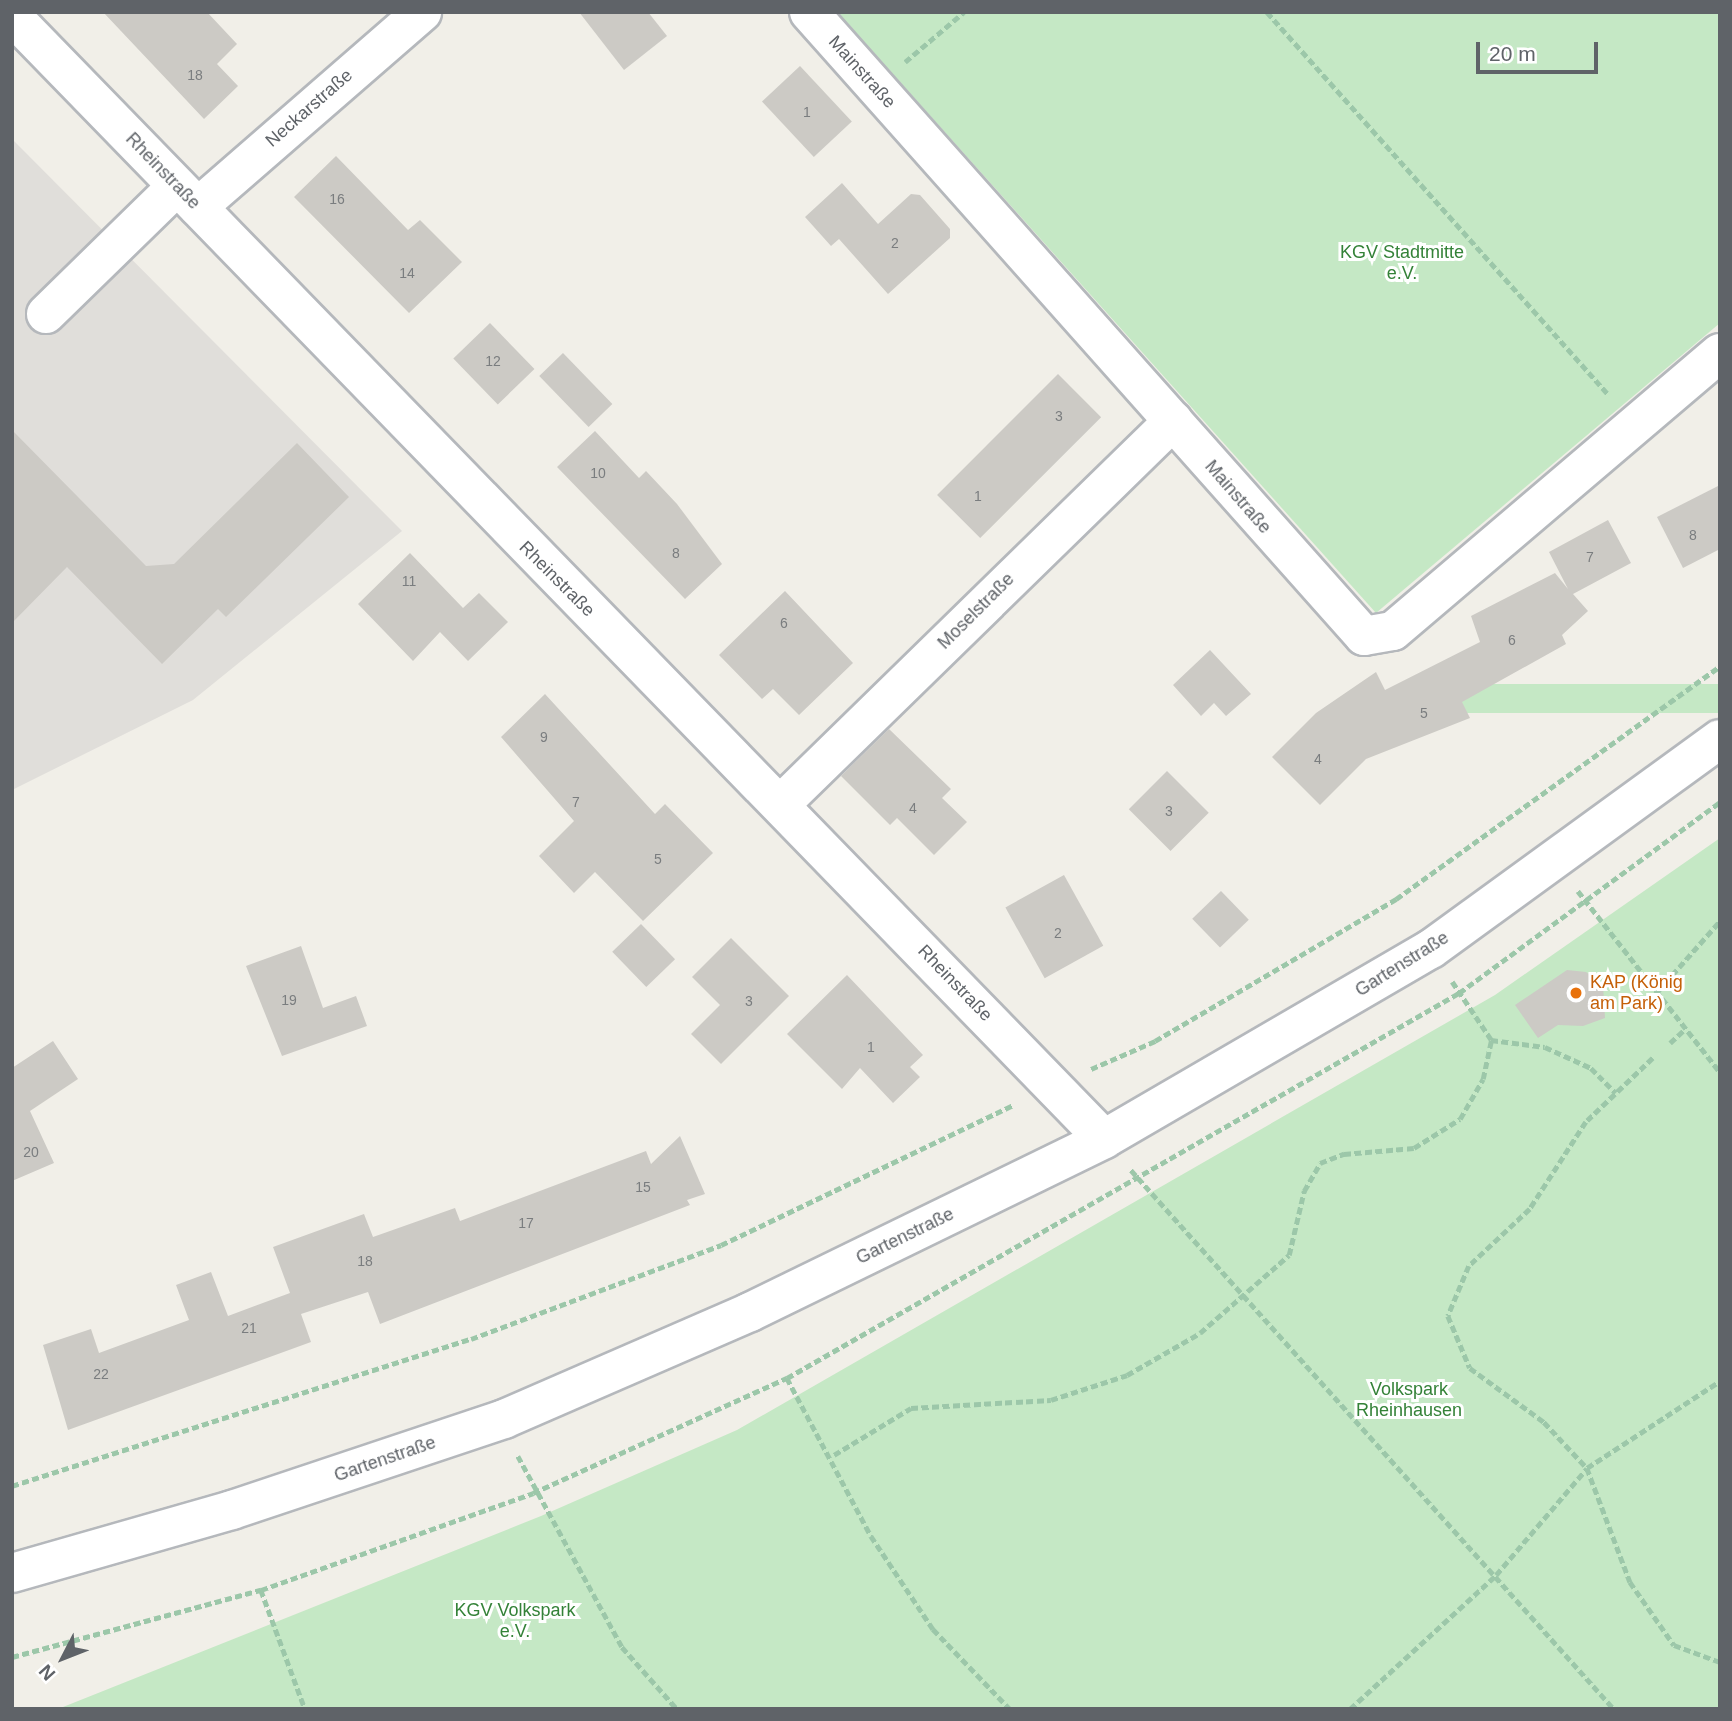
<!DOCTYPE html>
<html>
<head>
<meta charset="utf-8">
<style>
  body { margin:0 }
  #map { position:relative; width:1732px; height:1721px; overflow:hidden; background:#f1efe8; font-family:Helvetica,sans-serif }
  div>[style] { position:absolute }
  .industrial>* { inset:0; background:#e0deda }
  .green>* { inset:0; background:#c5e8c5; transform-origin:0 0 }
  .building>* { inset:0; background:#cccac5; transform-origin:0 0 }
  .path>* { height:4.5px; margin-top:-2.25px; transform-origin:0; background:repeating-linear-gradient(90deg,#9cc7a9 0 7px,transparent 0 10.5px) }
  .roads { filter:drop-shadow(2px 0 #b5b8bc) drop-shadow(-2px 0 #b5b8bc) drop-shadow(0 2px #b5b8bc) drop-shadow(0 -2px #b5b8bc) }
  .minor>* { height:38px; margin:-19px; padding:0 19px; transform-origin:19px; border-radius:19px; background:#fff }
  .dots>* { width:19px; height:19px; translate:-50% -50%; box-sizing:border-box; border:4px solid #fff; border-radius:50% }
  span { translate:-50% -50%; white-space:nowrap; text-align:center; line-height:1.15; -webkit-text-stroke:6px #fff; paint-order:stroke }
  .number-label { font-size:14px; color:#7a7d7f }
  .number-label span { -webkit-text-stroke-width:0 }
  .street-label { font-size:18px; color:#5f6368 }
  .park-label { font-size:18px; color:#348238 }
  .food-label { font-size:18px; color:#c56008 }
  .left { translate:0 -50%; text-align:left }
  .frame { position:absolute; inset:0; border:14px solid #5f6368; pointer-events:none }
  .north { position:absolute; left:28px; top:1623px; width:70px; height:70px; -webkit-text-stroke:5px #fff; paint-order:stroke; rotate:228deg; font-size:19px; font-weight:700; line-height:28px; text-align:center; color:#5f6368 }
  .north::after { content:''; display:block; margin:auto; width:24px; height:32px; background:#5f6368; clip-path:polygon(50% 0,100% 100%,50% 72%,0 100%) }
  .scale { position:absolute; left:1476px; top:42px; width:122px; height:32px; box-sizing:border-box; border:4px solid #5f6368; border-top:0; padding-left:9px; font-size:21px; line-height:24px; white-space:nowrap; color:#5f6368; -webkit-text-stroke:5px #fff; paint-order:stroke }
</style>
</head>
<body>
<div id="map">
  <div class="industrial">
    <i style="clip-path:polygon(12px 139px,402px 531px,193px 700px,12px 790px)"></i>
  </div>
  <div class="green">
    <i style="clip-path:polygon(837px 12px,1720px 12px,1720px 323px,1376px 613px)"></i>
    <i style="left:1720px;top:684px;width:29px;height:265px;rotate:90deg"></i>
    <i style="clip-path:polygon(1720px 838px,1720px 1709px,58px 1709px,541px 1516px,737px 1430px,1495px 995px)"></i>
  </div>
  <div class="building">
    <i style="clip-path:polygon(103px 12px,207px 12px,237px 44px,217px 64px,238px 86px,204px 119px)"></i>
    <i style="clip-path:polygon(579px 12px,648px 12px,667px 36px,624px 70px)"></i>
    <i style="left:800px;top:66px;width:76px;height:52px;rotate:47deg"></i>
    <i style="clip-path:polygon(336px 156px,408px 230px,420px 220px,462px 262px,409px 313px,294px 197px)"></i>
    <i style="clip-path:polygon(842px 183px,878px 224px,911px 194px,920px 195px,950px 229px,950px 238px,888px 294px,839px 239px,831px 246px,805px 217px)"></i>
    <i style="left:490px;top:323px;width:64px;height:51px;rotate:46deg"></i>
    <i style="left:563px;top:353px;width:71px;height:33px;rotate:46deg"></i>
    <i style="left:1058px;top:374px;width:61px;height:171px;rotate:45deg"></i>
    <i style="clip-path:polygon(12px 430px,146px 566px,174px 564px,297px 443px,349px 497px,226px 617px,218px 609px,162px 664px,67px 567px,12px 623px)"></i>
    <i style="clip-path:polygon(595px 431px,639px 478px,646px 471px,677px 504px,722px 564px,685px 599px,557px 467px)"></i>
    <i style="clip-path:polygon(1720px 485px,1720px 549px,1683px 568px,1657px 517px)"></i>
    <i style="clip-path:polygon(1608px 520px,1631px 563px,1573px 594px,1588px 611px,1562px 635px,1566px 644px,1462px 702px,1470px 718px,1366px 759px,1320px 805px,1272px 757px,1316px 713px,1376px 672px,1385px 690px,1480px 642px,1471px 616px,1555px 573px,1568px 589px,1549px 552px)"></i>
    <i style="clip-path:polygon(410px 553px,463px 608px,479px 593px,508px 622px,468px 661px,440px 632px,413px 661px,358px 604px)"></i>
    <i style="clip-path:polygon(785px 591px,853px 663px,799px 715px,773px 689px,762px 699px,719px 655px)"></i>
    <i style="clip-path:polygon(1210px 650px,1251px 694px,1226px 716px,1214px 703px,1201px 716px,1173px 685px)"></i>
    <i style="clip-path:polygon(545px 694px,655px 814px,665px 804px,713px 853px,643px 921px,595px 872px,574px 893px,539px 856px,574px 821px,501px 737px)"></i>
    <i style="clip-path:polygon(889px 729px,951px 789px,942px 798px,967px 822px,934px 855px,897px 818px,890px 825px,841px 776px)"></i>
    <i style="left:1167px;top:771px;width:59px;height:54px;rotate:45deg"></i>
    <i style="left:1064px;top:875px;width:81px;height:67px;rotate:61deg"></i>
    <i style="left:1221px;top:891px;width:40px;height:40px;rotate:46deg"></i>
    <i style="left:641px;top:924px;width:49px;height:40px;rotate:46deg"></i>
    <i style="clip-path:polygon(731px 938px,789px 996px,721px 1064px,691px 1034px,720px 1005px,692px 977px)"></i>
    <i style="clip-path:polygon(301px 946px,323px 1008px,356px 996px,367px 1026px,282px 1056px,246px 966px)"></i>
    <i style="clip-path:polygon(1567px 970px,1586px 972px,1603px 985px,1605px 1018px,1583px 1026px,1558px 1025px,1538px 1038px,1515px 1005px)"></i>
    <i style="clip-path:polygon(847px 975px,923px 1055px,910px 1067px,920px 1077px,893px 1103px,860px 1068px,842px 1089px,787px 1034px)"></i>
    <i style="clip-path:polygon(53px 1041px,78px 1079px,30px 1111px,54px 1163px,12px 1181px,12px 1068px)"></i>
    <i style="clip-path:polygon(680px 1136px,705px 1194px,687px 1200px,690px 1205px,380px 1324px,368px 1292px,301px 1314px,311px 1342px,68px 1430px,43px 1345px,91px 1329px,99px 1353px,189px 1320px,176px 1285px,211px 1272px,228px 1316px,290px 1293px,273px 1247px,364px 1214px,373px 1237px,455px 1208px,460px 1221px,646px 1151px,651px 1164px)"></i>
  </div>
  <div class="path">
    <i style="left:1267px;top:12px;width:512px;rotate:48.25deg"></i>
    <i style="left:905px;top:62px;width:77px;rotate:-40.3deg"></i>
    <i style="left:1578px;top:891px;width:230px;rotate:51.9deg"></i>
    <i style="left:1658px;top:991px;width:94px;rotate:-48.5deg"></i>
    <i style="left:1491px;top:1040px;width:54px;rotate:7.4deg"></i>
    <i style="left:1545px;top:1047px;width:51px;rotate:24.5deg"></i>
    <i style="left:1591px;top:1068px;width:35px;rotate:45deg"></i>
    <i style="left:1670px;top:1043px;width:19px;rotate:-43deg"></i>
    <i style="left:1653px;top:1058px;width:93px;rotate:136.3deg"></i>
    <i style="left:1586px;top:1122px;width:103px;rotate:122.8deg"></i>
    <i style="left:1530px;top:1209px;width:83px;rotate:136.9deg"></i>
    <i style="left:1469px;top:1266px;width:54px;rotate:112.8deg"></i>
    <i style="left:1448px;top:1316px;width:56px;rotate:67.1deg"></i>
    <i style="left:1470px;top:1368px;width:92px;rotate:36.1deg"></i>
    <i style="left:1544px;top:1422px;width:63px;rotate:46.9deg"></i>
    <i style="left:1587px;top:1468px;width:122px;rotate:69.3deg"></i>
    <i style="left:1630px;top:1582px;width:77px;rotate:55.1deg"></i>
    <i style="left:1674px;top:1645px;width:49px;rotate:20.3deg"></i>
    <i style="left:1091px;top:1069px;width:70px;rotate:-23.6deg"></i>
    <i style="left:1155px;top:1041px;width:280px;rotate:-30.5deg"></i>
    <i style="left:1396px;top:899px;width:399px;rotate:-35.7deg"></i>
    <i style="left:1131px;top:1170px;width:724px;rotate:48.14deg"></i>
    <i style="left:787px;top:1378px;width:179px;rotate:62deg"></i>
    <i style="left:871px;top:1536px;width:112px;rotate:56.3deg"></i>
    <i style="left:933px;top:1629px;width:111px;rotate:46.1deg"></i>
    <i style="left:834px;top:1455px;width:90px;rotate:-31.4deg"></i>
    <i style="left:911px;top:1408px;width:140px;rotate:-3.3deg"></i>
    <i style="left:1051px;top:1400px;width:80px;rotate:-18.2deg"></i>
    <i style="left:1127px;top:1375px;width:84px;rotate:-29.9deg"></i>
    <i style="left:1200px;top:1333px;width:118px;rotate:-41.2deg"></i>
    <i style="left:1289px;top:1255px;width:66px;rotate:-76.8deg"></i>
    <i style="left:1304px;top:1191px;width:32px;rotate:-60deg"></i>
    <i style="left:1320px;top:1163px;width:26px;rotate:-21deg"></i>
    <i style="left:1344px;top:1154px;width:70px;rotate:-4.9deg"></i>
    <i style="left:1414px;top:1148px;width:54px;rotate:-32.2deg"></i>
    <i style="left:1460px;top:1119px;width:46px;rotate:-60.1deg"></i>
    <i style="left:1483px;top:1079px;width:40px;rotate:-78deg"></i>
    <i style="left:1491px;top:1040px;width:70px;rotate:-123.9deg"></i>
    <i style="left:518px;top:1456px;width:217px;rotate:61.4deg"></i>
    <i style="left:622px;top:1647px;width:83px;rotate:48.4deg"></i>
    <i style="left:12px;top:1486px;width:482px;rotate:-17.8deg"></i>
    <i style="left:471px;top:1339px;width:267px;rotate:-20.6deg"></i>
    <i style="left:721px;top:1245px;width:324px;rotate:-25.6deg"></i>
    <i style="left:261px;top:1590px;width:127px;rotate:69.7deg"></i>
    <i style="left:12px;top:1657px;width:258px;rotate:-15.1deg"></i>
    <i style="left:261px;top:1590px;width:289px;rotate:-19.6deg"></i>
    <i style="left:533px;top:1493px;width:279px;rotate:-24.4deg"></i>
    <i style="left:787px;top:1378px;width:774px;rotate:-29.81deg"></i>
    <i style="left:1459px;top:993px;width:323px;rotate:-36.2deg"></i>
    <i style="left:1350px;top:1709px;width:198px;rotate:-42.5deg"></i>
    <i style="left:1496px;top:1575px;width:140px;rotate:-49.6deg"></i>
    <i style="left:1587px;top:1468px;width:159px;rotate:-33.2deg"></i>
  </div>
  <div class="roads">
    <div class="minor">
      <i style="left:809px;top:12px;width:835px;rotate:48.35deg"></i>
      <i style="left:1364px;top:636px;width:29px;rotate:-10deg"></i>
      <i style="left:1393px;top:631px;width:429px;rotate:-40.4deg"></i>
      <i style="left:12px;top:16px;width:1566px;rotate:45.8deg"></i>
      <i style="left:198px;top:207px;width:297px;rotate:-41deg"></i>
      <i style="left:46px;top:314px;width:183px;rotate:-44.3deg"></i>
      <i style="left:782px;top:803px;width:547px;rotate:-44.33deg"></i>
      <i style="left:12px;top:1573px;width:229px;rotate:-16deg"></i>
      <i style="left:232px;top:1510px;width:287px;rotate:-18.5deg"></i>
      <i style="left:504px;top:1419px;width:268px;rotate:-23.5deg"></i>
      <i style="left:750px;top:1312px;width:394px;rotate:-26deg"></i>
      <i style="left:1104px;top:1139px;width:378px;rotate:-30.2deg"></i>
      <i style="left:1431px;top:949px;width:357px;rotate:-36deg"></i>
    </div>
  </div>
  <div class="dots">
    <i style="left:1576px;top:993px;background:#e8710a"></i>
  </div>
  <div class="number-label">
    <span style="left:195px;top:75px">18</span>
    <span style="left:807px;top:112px">1</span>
    <span style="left:337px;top:199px">16</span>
    <span style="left:895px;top:243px">2</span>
    <span style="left:407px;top:273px">14</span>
    <span style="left:493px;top:361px">12</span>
    <span style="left:1059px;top:416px">3</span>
    <span style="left:598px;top:473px">10</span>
    <span style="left:978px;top:496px">1</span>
    <span style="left:1693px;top:535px">8</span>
    <span style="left:676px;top:553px">8</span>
    <span style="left:1590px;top:557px">7</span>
    <span style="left:409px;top:581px">11</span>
    <span style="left:784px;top:623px">6</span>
    <span style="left:1512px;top:640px">6</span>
    <span style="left:1424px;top:713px">5</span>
    <span style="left:544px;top:737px">9</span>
    <span style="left:1318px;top:759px">4</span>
    <span style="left:576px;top:802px">7</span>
    <span style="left:913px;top:808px">4</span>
    <span style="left:1169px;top:811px">3</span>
    <span style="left:658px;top:859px">5</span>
    <span style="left:1058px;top:933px">2</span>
    <span style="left:289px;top:1000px">19</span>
    <span style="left:749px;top:1001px">3</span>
    <span style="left:871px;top:1047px">1</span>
    <span style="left:31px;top:1152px">20</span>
    <span style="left:643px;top:1187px">15</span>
    <span style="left:526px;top:1223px">17</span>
    <span style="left:365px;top:1261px">18</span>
    <span style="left:249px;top:1328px">21</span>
    <span style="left:101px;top:1374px">22</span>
  </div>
  <div class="street-label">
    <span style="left:862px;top:72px;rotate:48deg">Mainstraße</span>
    <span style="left:309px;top:108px;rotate:-41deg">Neckarstraße</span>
    <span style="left:163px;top:171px;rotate:46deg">Rheinstraße</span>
    <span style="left:1238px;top:497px;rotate:49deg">Mainstraße</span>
    <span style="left:557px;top:579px;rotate:45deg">Rheinstraße</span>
    <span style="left:976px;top:611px;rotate:-45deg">Moselstraße</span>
    <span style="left:1402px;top:964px;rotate:-32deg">Gartenstraße</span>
    <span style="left:955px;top:983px;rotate:46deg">Rheinstraße</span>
    <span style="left:905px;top:1236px;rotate:-26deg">Gartenstraße</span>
    <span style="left:385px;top:1459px;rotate:-19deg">Gartenstraße</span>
  </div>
  <div class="park-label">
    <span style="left:1402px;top:263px">KGV Stadtmitte<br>e.V.</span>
    <span style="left:1409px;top:1400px">Volkspark<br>Rheinhausen</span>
    <span style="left:515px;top:1621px">KGV Volkspark<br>e.V.</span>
  </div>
  <div class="food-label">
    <span class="left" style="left:1590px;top:993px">KAP (König<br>am Park)</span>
  </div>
  <div class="frame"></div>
  <div class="north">N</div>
  <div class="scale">20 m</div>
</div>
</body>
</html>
